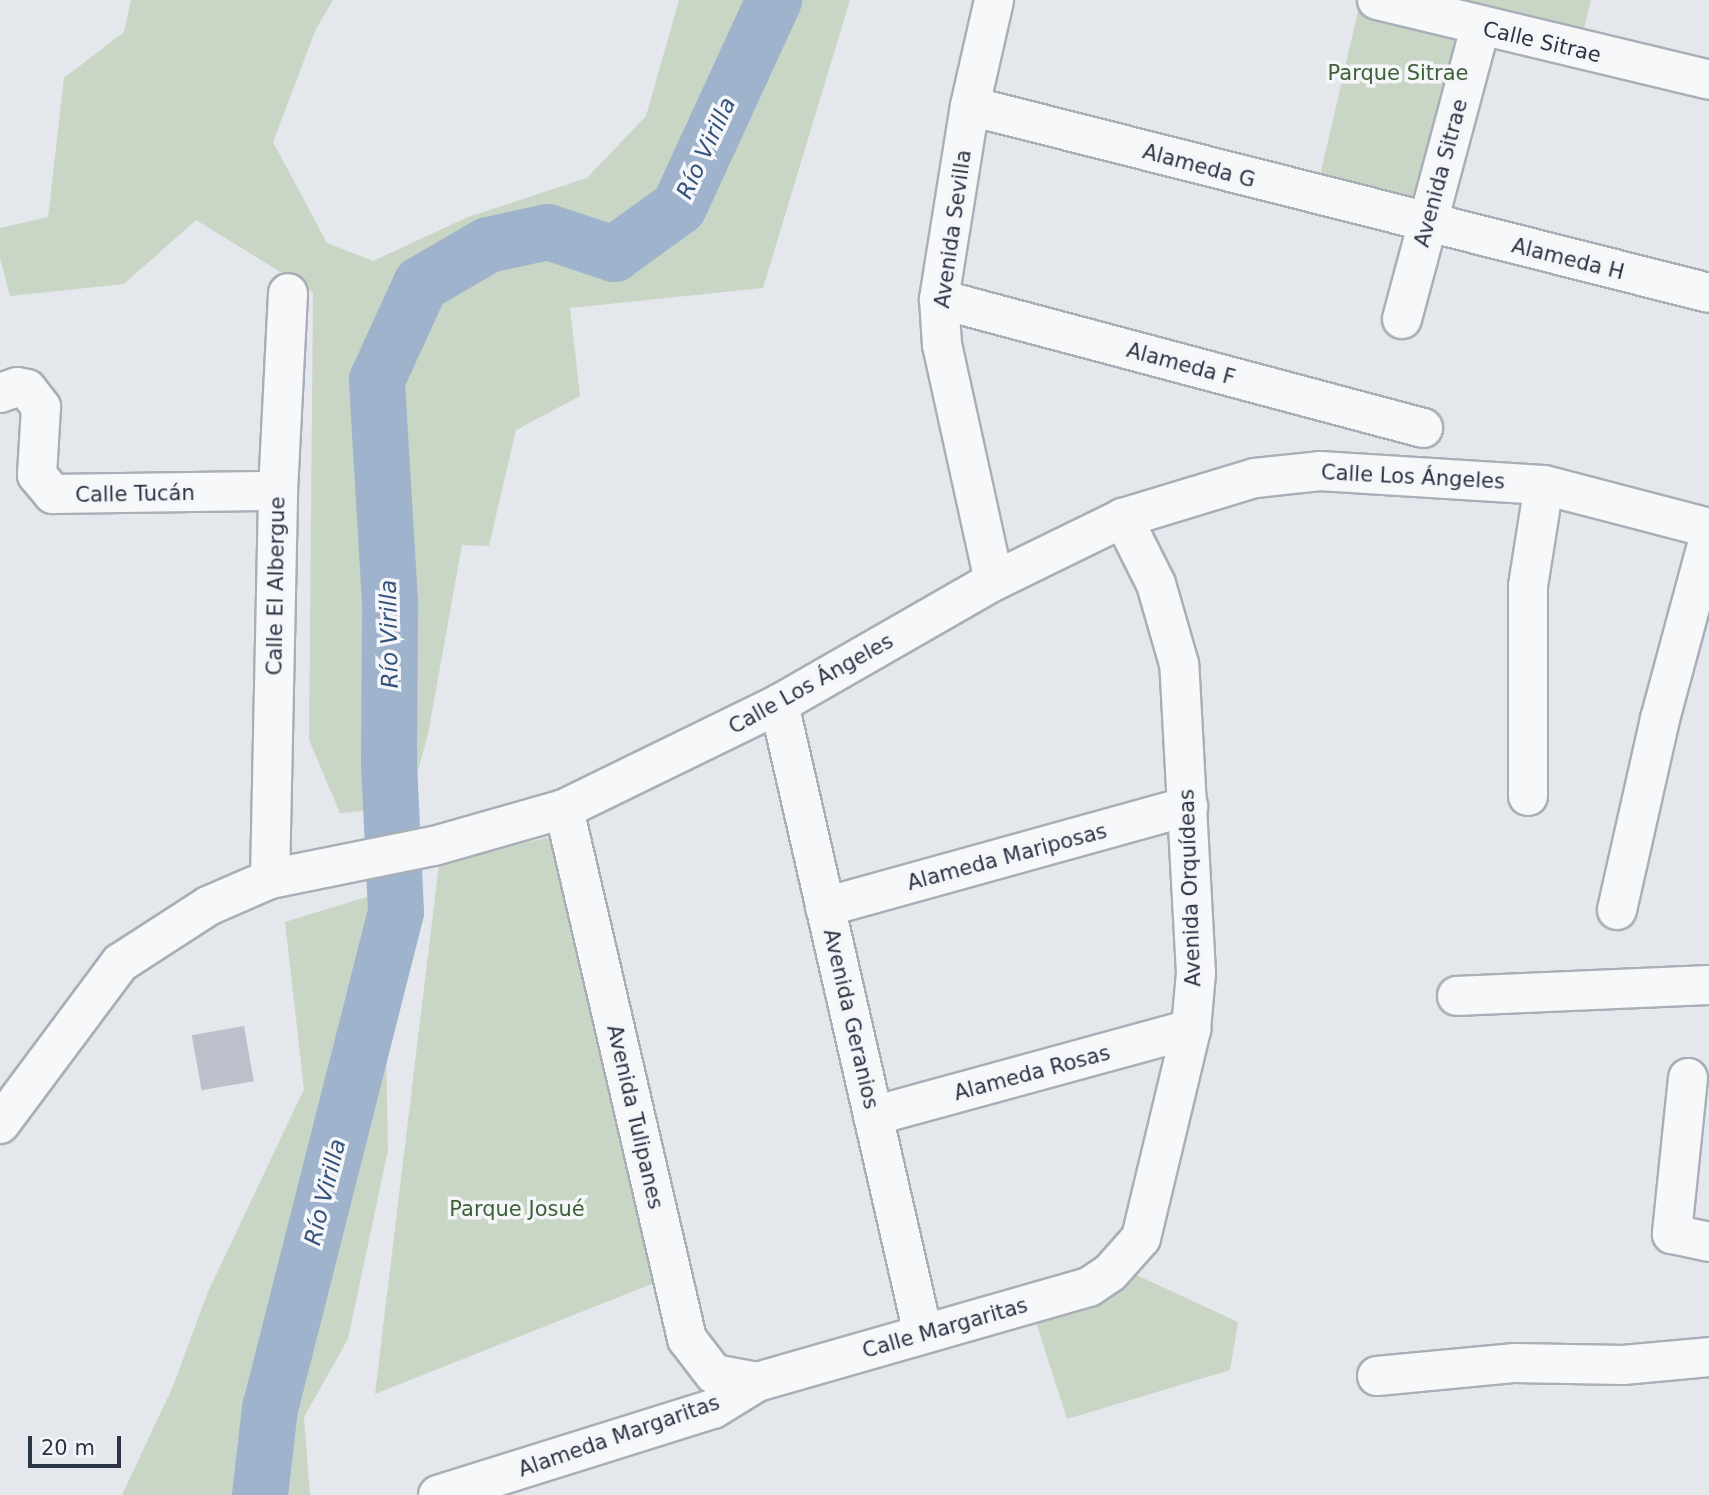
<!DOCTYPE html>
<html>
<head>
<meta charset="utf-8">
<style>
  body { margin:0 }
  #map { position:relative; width:1709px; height:1495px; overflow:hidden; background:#e4e7ec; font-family:"DejaVu Sans",sans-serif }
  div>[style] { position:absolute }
  .green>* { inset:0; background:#c9d6c5; transform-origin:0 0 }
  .river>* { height:56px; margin:-28px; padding:0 28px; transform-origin:28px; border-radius:28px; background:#9fb4cc }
  .building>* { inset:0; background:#bbc0ca; transform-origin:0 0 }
  .roads { filter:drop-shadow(2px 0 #a9aeb7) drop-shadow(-2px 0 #a9aeb7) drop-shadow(0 2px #a9aeb7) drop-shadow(0 -2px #a9aeb7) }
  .minor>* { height:38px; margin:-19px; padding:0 19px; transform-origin:19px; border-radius:19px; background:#f7f8fa }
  span { translate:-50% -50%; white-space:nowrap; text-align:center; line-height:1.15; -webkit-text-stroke:7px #f4f6f9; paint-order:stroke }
  .street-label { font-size:21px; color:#2b3445 }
  .park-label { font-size:21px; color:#3f6138 }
  .water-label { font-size:23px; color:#34527a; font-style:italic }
  .scale { position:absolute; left:28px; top:1436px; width:93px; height:32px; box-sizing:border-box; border:4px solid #2b3445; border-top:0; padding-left:9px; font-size:21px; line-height:24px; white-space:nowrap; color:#2b3445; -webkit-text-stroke:5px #f4f6f9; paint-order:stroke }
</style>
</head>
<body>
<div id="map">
  <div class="green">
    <i style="clip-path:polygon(131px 0,333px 0,316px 29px,273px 142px,327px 243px,373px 261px,468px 217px,587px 178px,646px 116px,679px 0,850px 0,763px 288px,570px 308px,580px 396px,516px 430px,489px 546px,462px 545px,428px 734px,408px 807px,340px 813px,309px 740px,313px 292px,196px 220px,124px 284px,10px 296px,0 258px,0 228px,48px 217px,64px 78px,124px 32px)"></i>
    <i style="clip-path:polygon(1428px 0,1591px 0,1581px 41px)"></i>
    <i style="left:1359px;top:7px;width:109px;height:184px;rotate:13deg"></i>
    <i style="clip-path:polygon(553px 836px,654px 1283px,375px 1394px,439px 864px)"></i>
    <i style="clip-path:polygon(383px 892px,388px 1150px,348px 1339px,304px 1417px,310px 1495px,122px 1495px,174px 1384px,207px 1294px,304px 1089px,285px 922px)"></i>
    <i style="clip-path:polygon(1132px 1273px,1238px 1322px,1230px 1370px,1067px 1419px,1034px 1316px)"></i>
  </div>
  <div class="river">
    <i style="left:260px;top:1495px;width:87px;rotate:-83.4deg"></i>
    <i style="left:270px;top:1409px;width:513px;rotate:-75.77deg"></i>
    <i style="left:396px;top:912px;width:149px;rotate:-92.7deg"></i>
    <i style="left:389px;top:763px;width:161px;rotate:-89.6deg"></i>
    <i style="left:390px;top:602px;width:222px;rotate:-93.4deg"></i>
    <i style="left:377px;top:380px;width:106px;rotate:-65.4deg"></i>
    <i style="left:421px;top:284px;width:78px;rotate:-30.2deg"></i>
    <i style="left:488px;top:245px;width:61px;rotate:-12.2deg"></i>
    <i style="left:548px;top:232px;width:70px;rotate:18.4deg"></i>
    <i style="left:614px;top:254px;width:80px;rotate:-35.9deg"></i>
    <i style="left:679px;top:207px;width:228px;rotate:-65.3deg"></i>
  </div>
  <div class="building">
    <i style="left:244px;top:1026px;width:56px;height:53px;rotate:80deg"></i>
  </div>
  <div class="roads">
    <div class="minor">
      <i style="left:1377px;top:0;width:342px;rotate:13.5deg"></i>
      <i style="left:970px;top:106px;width:762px;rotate:14.2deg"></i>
      <i style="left:939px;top:299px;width:501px;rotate:14.92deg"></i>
      <i style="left:1402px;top:319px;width:301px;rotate:-75deg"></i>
      <i style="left:0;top:393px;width:18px;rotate:-19deg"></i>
      <i style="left:17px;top:387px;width:10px;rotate:11deg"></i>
      <i style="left:27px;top:389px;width:23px;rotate:52deg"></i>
      <i style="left:41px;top:407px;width:68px;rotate:93.4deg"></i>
      <i style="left:37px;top:475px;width:25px;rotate:50deg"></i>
      <i style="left:53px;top:494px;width:225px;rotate:-0.8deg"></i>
      <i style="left:994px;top:581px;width:242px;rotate:-102.4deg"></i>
      <i style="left:942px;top:345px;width:46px;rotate:-93.7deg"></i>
      <i style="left:939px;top:299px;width:195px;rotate:-80.9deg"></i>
      <i style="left:970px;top:106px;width:109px;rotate:-77.2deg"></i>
      <i style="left:779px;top:704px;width:646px;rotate:77.12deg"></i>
      <i style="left:1528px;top:796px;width:210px;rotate:-90deg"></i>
      <i style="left:1528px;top:586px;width:102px;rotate:-81deg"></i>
      <i style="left:564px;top:809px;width:544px;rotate:76.93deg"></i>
      <i style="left:687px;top:1339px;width:44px;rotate:52.4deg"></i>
      <i style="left:714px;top:1374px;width:44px;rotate:10.5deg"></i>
      <i style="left:270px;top:879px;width:388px;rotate:-88.8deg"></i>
      <i style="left:278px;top:491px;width:198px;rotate:-87.1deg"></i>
      <i style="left:825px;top:907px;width:377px;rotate:-15.5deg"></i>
      <i style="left:1617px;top:910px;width:196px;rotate:-77.3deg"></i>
      <i style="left:1660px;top:719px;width:188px;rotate:-74.9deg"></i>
      <i style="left:1457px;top:996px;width:252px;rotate:-2.5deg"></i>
      <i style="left:1688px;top:1078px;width:157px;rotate:95.9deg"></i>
      <i style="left:1672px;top:1234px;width:38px;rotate:12deg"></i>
      <i style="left:873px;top:1116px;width:330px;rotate:-15.3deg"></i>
      <i style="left:0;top:1124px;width:201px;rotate:-53.3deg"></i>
      <i style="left:120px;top:963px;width:105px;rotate:-32.9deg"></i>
      <i style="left:208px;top:906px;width:68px;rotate:-23.5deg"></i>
      <i style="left:270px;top:879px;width:167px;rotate:-11.4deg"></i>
      <i style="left:434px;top:846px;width:135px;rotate:-15.9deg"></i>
      <i style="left:564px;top:809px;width:239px;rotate:-26deg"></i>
      <i style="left:779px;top:704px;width:248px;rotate:-29.8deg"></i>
      <i style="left:994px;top:581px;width:144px;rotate:-26deg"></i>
      <i style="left:1123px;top:518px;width:138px;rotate:-16.9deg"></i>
      <i style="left:1255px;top:478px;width:65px;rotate:-6.1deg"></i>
      <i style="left:1320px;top:471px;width:224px;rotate:3.6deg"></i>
      <i style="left:1544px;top:485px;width:171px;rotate:14.6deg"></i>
      <i style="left:1377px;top:1376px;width:139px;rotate:-5.4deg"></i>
      <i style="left:1515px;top:1363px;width:108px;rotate:1.1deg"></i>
      <i style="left:1623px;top:1365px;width:86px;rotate:-5.3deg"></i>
      <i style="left:438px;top:1495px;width:288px;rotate:-17.4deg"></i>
      <i style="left:713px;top:1409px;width:52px;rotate:-31.5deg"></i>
      <i style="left:757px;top:1382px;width:345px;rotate:-16deg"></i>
      <i style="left:1089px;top:1287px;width:25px;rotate:-34deg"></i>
      <i style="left:1110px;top:1273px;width:47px;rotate:-48.5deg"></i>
      <i style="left:1141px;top:1238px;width:215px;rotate:-76.5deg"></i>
      <i style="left:1191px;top:1029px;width:56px;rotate:-84.9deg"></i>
      <i style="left:1196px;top:973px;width:309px;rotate:-93.1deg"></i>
      <i style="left:1179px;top:664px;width:83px;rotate:-106deg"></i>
      <i style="left:1156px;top:584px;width:74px;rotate:-116.6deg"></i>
    </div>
  </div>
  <div class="street-label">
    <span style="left:1542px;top:42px;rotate:13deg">Calle Sitrae</span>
    <span style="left:1199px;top:166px;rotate:15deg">Alameda G</span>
    <span style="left:1441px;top:173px;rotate:-75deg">Avenida Sitrae</span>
    <span style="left:953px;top:229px;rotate:-82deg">Avenida Sevilla</span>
    <span style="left:1568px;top:259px;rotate:14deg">Alameda H</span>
    <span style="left:1181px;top:364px;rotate:15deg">Alameda F</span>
    <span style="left:1413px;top:477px;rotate:3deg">Calle Los Ángeles</span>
    <span style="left:135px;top:494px;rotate:-1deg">Calle Tucán</span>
    <span style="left:276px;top:586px;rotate:-89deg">Calle El Albergue</span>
    <span style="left:811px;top:684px;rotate:-29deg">Calle Los Ángeles</span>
    <span style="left:1007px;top:857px;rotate:-15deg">Alameda Mariposas</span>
    <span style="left:1190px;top:888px;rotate:-92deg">Avenida Orquídeas</span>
    <span style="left:851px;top:1019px;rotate:77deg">Avenida Geranios</span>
    <span style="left:1032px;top:1073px;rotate:-15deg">Alameda Rosas</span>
    <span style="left:635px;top:1117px;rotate:77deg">Avenida Tulipanes</span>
    <span style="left:945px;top:1328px;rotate:-16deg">Calle Margaritas</span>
    <span style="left:619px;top:1436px;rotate:-19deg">Alameda Margaritas</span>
  </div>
  <div class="park-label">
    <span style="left:1398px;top:73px">Parque Sitrae</span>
    <span style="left:517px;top:1209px">Parque Josué</span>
  </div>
  <div class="water-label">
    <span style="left:706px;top:148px;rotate:-65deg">Río Virilla</span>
    <span style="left:389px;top:634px;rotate:-91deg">Río Virilla</span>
    <span style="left:325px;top:1192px;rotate:-76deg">Río Virilla</span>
  </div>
  <div class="scale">20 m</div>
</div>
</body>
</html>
